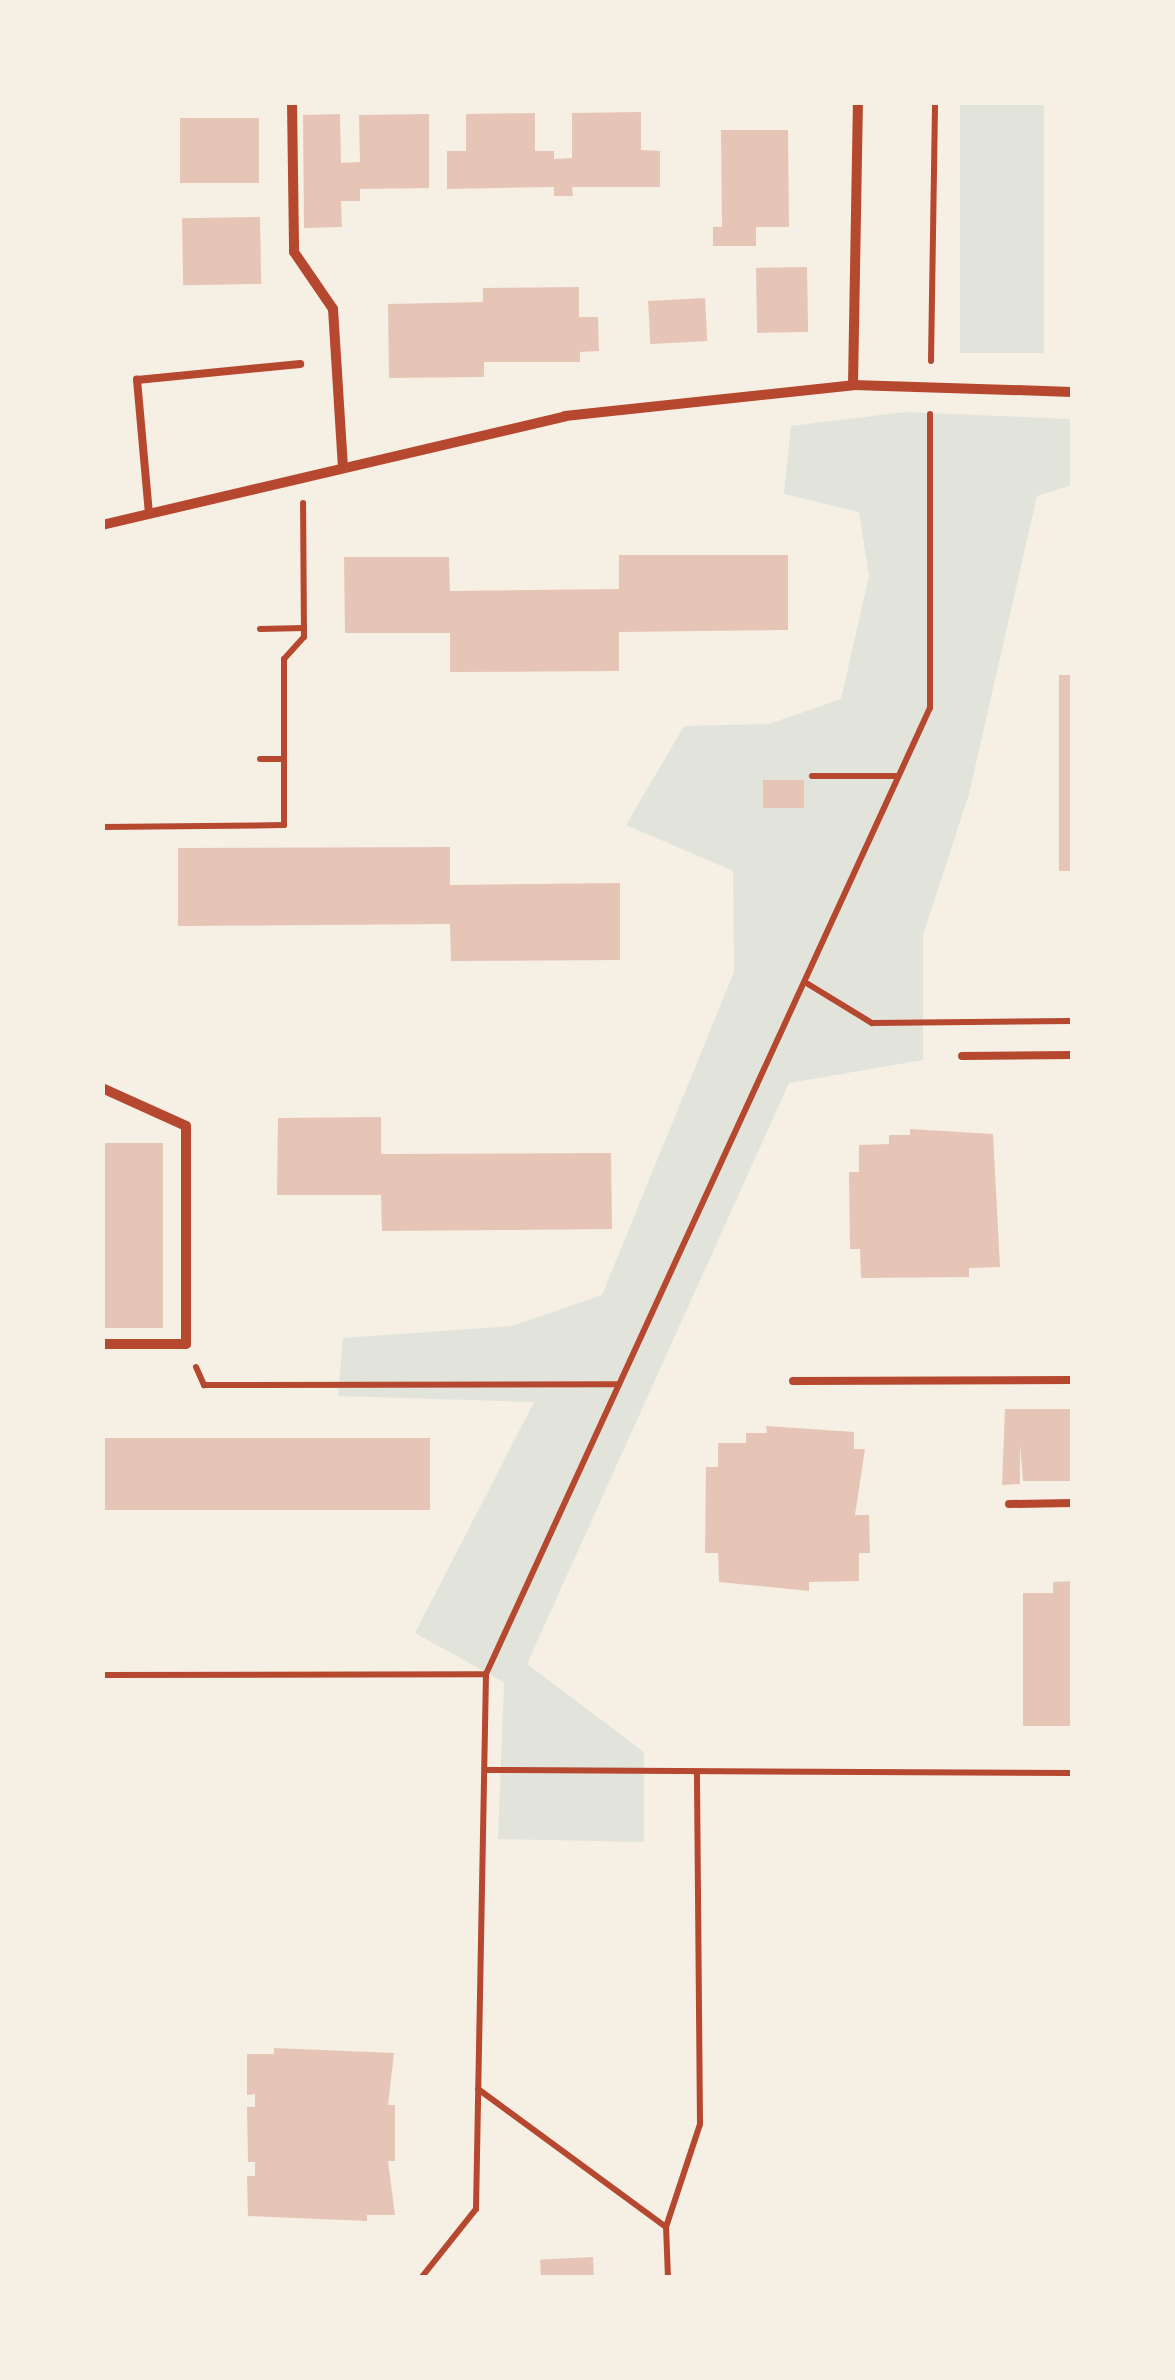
<!DOCTYPE html>
<html>
<head>
<meta charset="utf-8">
<style>
  body { margin:0 }
  #map { position:relative; width:1175px; height:2380px; overflow:hidden; background:#f6efe4; font-family:Helvetica,sans-serif }
  div>[style] { position:absolute }
  .green>* { inset:0; background:#e2e4dc; transform-origin:0 0 }
  .building>* { inset:0; background:#e6c5b7; transform-origin:0 0 }
  .path>* { height:6px; margin:-3px; padding:0 3px; transform-origin:3px; border-radius:3px; background:#b5482f }
  .service>* { height:8px; margin:-4px; padding:0 4px; transform-origin:4px; border-radius:4px; background:#b5482f }
  .minor>* { height:10px; margin:-5px; padding:0 5px; transform-origin:5px; border-radius:5px; background:#b5482f }
  span { translate:-50% -50%; white-space:nowrap; text-align:center; line-height:1.15; -webkit-text-stroke:10px #f6efe4; paint-order:stroke }
  .frame { position:absolute; inset:0; border:105px solid #f6efe4; pointer-events:none }
</style>
</head>
<body>
<div id="map">
  <div class="green">
    <i style="left:960px;top:103px;width:84px;height:250px"></i>
    <i style="clip-path:polygon(905px 412px,1072px 419px,1072px 485px,1037px 496px,969px 794px,923px 935px,923px 1060px,789px 1083px,527px 1664px,644px 1752px,644px 1842px,498px 1839px,504px 1682px,415px 1633px,534px 1402px,338px 1396px,343px 1338px,512px 1326px,602px 1295px,734px 972px,733px 871px,626px 825px,684px 726px,769px 724px,841px 699px,869px 576px,859px 512px,784px 494px,791px 426px)"></i>
  </div>
  <div class="building">
    <i style="clip-path:polygon(641px 112px,641px 150px,660px 151px,660px 187px,572px 187px,573px 196px,554px 196px,554px 187px,447px 189px,447px 151px,466px 151px,466px 114px,535px 113px,535px 151px,554px 151px,554px 159px,572px 158px,572px 113px)"></i>
    <i style="clip-path:polygon(340px 114px,341px 163px,360px 162px,359px 115px,429px 114px,429px 188px,360px 189px,360px 201px,341px 201px,342px 227px,304px 228px,303px 115px)"></i>
    <i style="left:259px;top:118px;width:65px;height:79px;rotate:90deg"></i>
    <i style="clip-path:polygon(721px 130px,788px 130px,789px 227px,756px 227px,756px 246px,713px 246px,713px 227px,722px 227px)"></i>
    <i style="left:260px;top:217px;width:67px;height:78px;rotate:89deg"></i>
    <i style="left:807px;top:267px;width:65px;height:51px;rotate:89deg"></i>
    <i style="clip-path:polygon(579px 287px,579px 317px,598px 317px,599px 351px,580px 352px,580px 362px,484px 362px,484px 377px,389px 378px,388px 304px,483px 302px,483px 288px)"></i>
    <i style="left:705px;top:298px;width:43px;height:57px;rotate:87deg"></i>
    <i style="clip-path:polygon(619px 555px,788px 555px,788px 630px,619px 632px,619px 671px,450px 672px,450px 633px,345px 633px,344px 557px,449px 557px,450px 591px,619px 589px)"></i>
    <i style="left:1059px;top:675px;width:13px;height:196px"></i>
    <i style="left:804px;top:780px;width:28px;height:41px;rotate:90deg"></i>
    <i style="clip-path:polygon(450px 847px,450px 885px,620px 883px,620px 960px,451px 961px,450px 924px,178px 926px,178px 848px)"></i>
    <i style="clip-path:polygon(381px 1117px,381px 1154px,611px 1153px,612px 1229px,382px 1231px,381px 1195px,277px 1195px,278px 1118px)"></i>
    <i style="clip-path:polygon(910px 1129px,993px 1134px,1000px 1267px,969px 1268px,969px 1277px,861px 1278px,860px 1249px,850px 1249px,849px 1172px,859px 1172px,859px 1145px,889px 1144px,889px 1135px,910px 1135px)"></i>
    <i style="left:102px;top:1143px;width:61px;height:185px"></i>
    <i style="clip-path:polygon(1005px 1409px,1072px 1409px,1072px 1481px,1023px 1481px,1020px 1444px,1020px 1484px,1002px 1485px)"></i>
    <i style="clip-path:polygon(766px 1426px,854px 1432px,854px 1449px,865px 1449px,855px 1515px,869px 1515px,870px 1553px,859px 1553px,859px 1581px,809px 1582px,809px 1591px,719px 1582px,718px 1553px,705px 1553px,706px 1467px,718px 1467px,718px 1443px,746px 1443px,746px 1433px,767px 1433px)"></i>
    <i style="left:102px;top:1438px;width:328px;height:72px"></i>
    <i style="clip-path:polygon(1072px 1581px,1072px 1726px,1023px 1726px,1023px 1593px,1053px 1593px,1053px 1582px)"></i>
    <i style="clip-path:polygon(274px 2048px,394px 2053px,388px 2105px,395px 2105px,395px 2161px,388px 2161px,395px 2215px,367px 2215px,367px 2221px,248px 2216px,247px 2176px,255px 2176px,255px 2162px,248px 2162px,247px 2107px,255px 2107px,255px 2094px,247px 2095px,247px 2054px,274px 2054px)"></i>
    <i style="left:593px;top:2257px;width:18px;height:53px;rotate:87deg"></i>
  </div>
  <div class="path">
    <i style="left:931px;top:361px;width:259px;rotate:-89.1deg"></i>
    <i style="left:260px;top:629px;width:44px;rotate:-1.3deg"></i>
    <i style="left:260px;top:759px;width:24px"></i>
    <i style="left:812px;top:776px;width:86px"></i>
    <i style="left:102px;top:827px;width:182px;rotate:-0.6deg"></i>
    <i style="left:284px;top:825px;width:166px;rotate:-90deg"></i>
    <i style="left:284px;top:659px;width:30px;rotate:-48deg"></i>
    <i style="left:304px;top:637px;width:134px;rotate:-90.4deg"></i>
    <i style="left:808px;top:984px;width:75px;rotate:31.4deg"></i>
    <i style="left:872px;top:1023px;width:200px;rotate:-0.6deg"></i>
    <i style="left:196px;top:1367px;width:20px;rotate:66deg"></i>
    <i style="left:204px;top:1385px;width:415px;rotate:-0.1deg"></i>
    <i style="left:102px;top:1675px;width:384px;rotate:-0.1deg"></i>
    <i style="left:487px;top:1770px;width:585px;rotate:0.29deg"></i>
    <i style="left:478px;top:2089px;width:233px;rotate:36.3deg"></i>
    <i style="left:421px;top:2278px;width:88px;rotate:-51.4deg"></i>
    <i style="left:476px;top:2209px;width:535px;rotate:-88.93deg"></i>
    <i style="left:486px;top:1674px;width:1063px;rotate:-65.32deg"></i>
    <i style="left:930px;top:708px;width:294px;rotate:-90deg"></i>
    <i style="left:668px;top:2278px;width:51px;rotate:-92.2deg"></i>
    <i style="left:666px;top:2227px;width:108px;rotate:-71.7deg"></i>
    <i style="left:700px;top:2124px;width:351px;rotate:-90.5deg"></i>
  </div>
  <div class="service">
    <i style="left:149px;top:514px;width:135px;rotate:-95.1deg"></i>
    <i style="left:137px;top:380px;width:164px;rotate:-5.6deg"></i>
    <i style="left:962px;top:1056px;width:110px;rotate:-0.5deg"></i>
    <i style="left:793px;top:1381px;width:279px;rotate:-0.2deg"></i>
    <i style="left:1009px;top:1504px;width:63px;rotate:-0.9deg"></i>
  </div>
  <div class="minor">
    <i style="left:292px;top:102px;width:150px;rotate:89.2deg"></i>
    <i style="left:294px;top:252px;width:69px;rotate:55.6deg"></i>
    <i style="left:333px;top:309px;width:158px;rotate:86.4deg"></i>
    <i style="left:853px;top:385px;width:283px;rotate:-89deg"></i>
    <i style="left:102px;top:525px;width:476px;rotate:-13.2deg"></i>
    <i style="left:565px;top:416px;width:290px;rotate:-6.1deg"></i>
    <i style="left:853px;top:385px;width:219px;rotate:1.8deg"></i>
    <i style="left:102px;top:1088px;width:92px;rotate:24.3deg"></i>
    <i style="left:186px;top:1126px;width:218px;rotate:90deg"></i>
    <i style="left:186px;top:1344px;width:84px;rotate:180deg"></i>
  </div>
  <div class="frame"></div>
</div>
</body>
</html>
